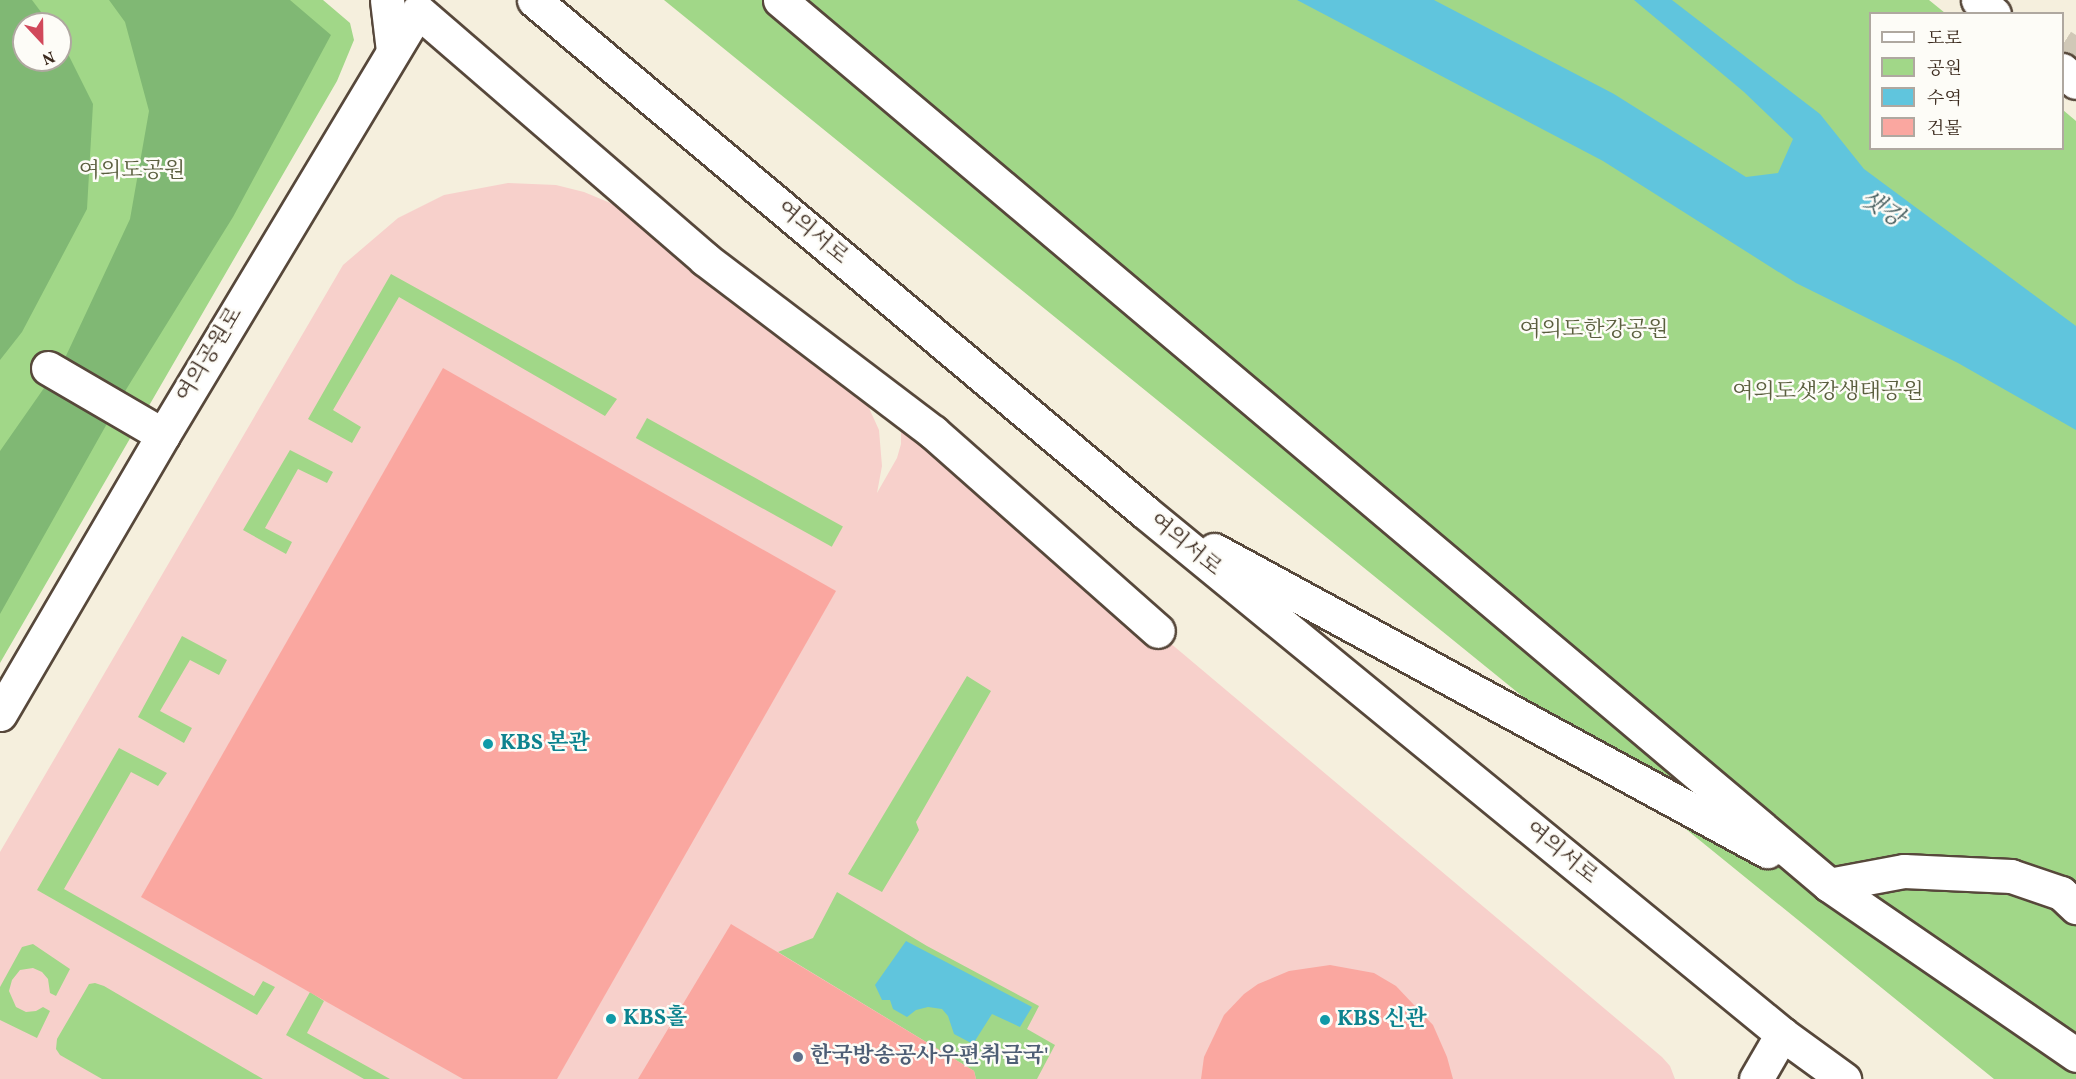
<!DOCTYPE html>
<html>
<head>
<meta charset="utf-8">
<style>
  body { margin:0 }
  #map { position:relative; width:2076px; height:1079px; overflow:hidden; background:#f5efdd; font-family:Vollkorn,"Noto Serif KR",serif }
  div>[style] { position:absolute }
  .built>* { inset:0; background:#f7d0cb }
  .green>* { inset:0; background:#a1d788; transform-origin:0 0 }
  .forest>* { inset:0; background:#80b874 }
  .water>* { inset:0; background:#60c5dd }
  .building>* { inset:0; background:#faa7a0 }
  .highway-tunnel>* { height:33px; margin-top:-16.5px; transform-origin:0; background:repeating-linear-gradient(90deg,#d0c8b7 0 33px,transparent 0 49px) }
  .roads { filter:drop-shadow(2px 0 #57483b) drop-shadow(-2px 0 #57483b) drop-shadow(0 2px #57483b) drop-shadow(0 -2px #57483b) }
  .minor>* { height:33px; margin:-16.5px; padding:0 16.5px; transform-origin:16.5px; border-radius:16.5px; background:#fff }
  .major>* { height:33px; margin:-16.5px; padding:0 16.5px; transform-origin:16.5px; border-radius:16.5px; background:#fff }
  .highway>* { height:33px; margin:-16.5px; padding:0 16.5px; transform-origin:16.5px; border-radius:16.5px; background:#fff }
  .dots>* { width:16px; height:16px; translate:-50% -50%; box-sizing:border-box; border:3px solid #fdfcf7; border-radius:50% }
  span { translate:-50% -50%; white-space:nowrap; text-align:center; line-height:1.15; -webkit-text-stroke:5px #fdfcf7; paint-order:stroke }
  .park-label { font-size:22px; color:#5a5e3e }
  .street-label { font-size:22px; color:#3b2a1e }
  .culture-label { font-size:22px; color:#0d838f; font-weight:700 }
  .left { translate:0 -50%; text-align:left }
  .service-label { font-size:22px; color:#4e5e75; font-weight:700 }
  .water-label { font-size:24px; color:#486061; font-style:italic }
  .legend { position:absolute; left:1869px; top:12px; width:195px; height:138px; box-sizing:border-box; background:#fdfcf7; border:2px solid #afa8a0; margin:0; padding:8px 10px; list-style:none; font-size:18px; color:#3b2a1e }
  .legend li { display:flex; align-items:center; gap:12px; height:30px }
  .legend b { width:30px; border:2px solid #afa8a0 }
  .north { position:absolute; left:12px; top:12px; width:60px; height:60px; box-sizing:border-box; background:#fdfcf7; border:2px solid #afa8a0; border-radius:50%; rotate:158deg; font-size:16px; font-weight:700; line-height:24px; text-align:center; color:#3b2a1e }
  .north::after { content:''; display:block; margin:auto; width:21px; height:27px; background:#d1495b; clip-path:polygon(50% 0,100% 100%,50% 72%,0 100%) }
</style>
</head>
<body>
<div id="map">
  <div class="built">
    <i style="clip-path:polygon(508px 183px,556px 185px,584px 192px,632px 212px,860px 397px,869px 408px,879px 430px,882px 466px,877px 493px,897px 458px,901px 444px,901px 428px,891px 408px,1662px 1057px,1670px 1066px,1675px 1079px,0 1079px,0 852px,343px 265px,398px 218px,444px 195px)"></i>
  </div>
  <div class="green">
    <i style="clip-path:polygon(evenodd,0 0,323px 0,350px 23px,354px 40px,337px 81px,0 663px,0 0,24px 24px,60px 24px,60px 60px,24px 60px,24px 24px)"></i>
    <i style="clip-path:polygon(664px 0,1929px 0,1945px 13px,1870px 14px,1870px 148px,2062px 148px,2063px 110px,2076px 121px,2076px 1079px,1994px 1079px)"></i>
    <i style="clip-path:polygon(391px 274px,617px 399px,605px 416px,399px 297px,333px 410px,361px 427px,352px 443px,308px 419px)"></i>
    <i style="left:647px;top:418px;width:224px;height:23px;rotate:29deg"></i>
    <i style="clip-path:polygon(290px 450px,333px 472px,327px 483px,298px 469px,265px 528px,292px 542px,286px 554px,243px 530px)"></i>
    <i style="clip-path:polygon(182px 636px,227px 660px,219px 675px,190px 660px,160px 711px,192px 728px,184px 743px,138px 717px)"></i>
    <i style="clip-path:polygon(967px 676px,991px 691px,916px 822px,919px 830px,882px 892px,848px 874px)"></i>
    <i style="clip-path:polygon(119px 748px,167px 773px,158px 786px,131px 772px,64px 889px,254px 996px,263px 981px,275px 987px,257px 1015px,37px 890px)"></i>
    <i style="clip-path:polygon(837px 892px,927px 946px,1039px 1006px,1027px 1029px,1055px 1045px,1037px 1079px,976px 1079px,974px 1071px,778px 952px,813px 938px)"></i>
    <i style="clip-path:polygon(33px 944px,70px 969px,56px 996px,50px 993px,48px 979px,42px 972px,33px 968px,20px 970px,12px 980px,9px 991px,16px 1007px,26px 1012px,36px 1011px,43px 1007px,50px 1011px,37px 1038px,0 1020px,0 987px,22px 947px)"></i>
    <i style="clip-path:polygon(95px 983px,104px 986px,263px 1079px,102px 1079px,60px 1055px,56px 1049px,57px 1039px,85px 991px,89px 984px)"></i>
    <i style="clip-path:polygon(310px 992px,324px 1001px,307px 1033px,390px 1079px,364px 1079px,286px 1035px)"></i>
  </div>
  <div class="forest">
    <i style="clip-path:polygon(0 0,32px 0,50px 24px,24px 24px,24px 60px,60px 60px,60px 38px,93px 104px,87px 209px,22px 332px,0 360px)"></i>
    <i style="clip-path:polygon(109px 0,290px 0,331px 35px,233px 217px,127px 388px,0 614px,0 451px,65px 358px,130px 219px,149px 111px,125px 22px)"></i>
  </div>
  <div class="water">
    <i style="clip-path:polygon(1297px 0,1434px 0,1614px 94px,1746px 177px,1778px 173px,1793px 139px,1744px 92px,1634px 0,1672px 0,1820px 114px,1864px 169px,2076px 326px,2076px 430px,1958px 363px,1796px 283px,1603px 161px)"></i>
    <i style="clip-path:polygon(906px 941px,1032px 1007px,1020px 1027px,992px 1014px,973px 1044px,954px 1034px,948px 1016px,942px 1009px,928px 1007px,916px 1010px,907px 1017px,893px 1009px,890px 1000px,882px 1000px,875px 985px)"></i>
  </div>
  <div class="building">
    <i style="clip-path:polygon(443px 368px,836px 591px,557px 1079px,463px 1079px,141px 897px)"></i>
    <i style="clip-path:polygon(731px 924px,974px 1071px,976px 1079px,638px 1079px)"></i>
    <i style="clip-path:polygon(1330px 965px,1374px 973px,1396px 986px,1433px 1025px,1447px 1057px,1453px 1079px,1201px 1079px,1204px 1057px,1224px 1015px,1244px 994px,1258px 984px,1289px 971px)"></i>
  </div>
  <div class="highway-tunnel">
    <i style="left:2062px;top:45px;width:17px;rotate:33deg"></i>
  </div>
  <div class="roads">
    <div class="minor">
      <i style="left:418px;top:11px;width:379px;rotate:40.8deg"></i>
      <i style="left:705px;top:259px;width:286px;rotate:37.2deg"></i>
      <i style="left:933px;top:432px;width:300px;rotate:41.5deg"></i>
      <i style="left:48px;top:368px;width:133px;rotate:30.2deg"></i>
      <i style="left:0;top:714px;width:323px;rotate:-59.7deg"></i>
      <i style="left:163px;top:435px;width:476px;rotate:-59deg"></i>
      <i style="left:1829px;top:885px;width:76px;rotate:-10.6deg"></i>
      <i style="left:1904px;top:871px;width:107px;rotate:2.7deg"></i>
      <i style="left:2011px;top:876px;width:53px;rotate:18.8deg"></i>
      <i style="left:2061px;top:893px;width:21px;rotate:43deg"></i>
      <i style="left:1756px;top:1079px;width:52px;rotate:-60deg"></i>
    </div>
    <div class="major">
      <i style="left:387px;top:0;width:51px;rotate:83.3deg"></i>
      <i style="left:534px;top:0;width:797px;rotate:39.96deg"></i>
      <i style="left:1145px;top:512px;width:824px;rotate:39.33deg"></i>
      <i style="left:1782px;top:1034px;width:77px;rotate:36deg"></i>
      <i style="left:780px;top:0;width:1372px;rotate:40.15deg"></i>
      <i style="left:1829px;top:885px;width:300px;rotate:34.5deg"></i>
      <i style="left:1214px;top:550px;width:630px;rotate:28.56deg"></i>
    </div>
    <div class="highway">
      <i style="left:1978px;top:0;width:21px;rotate:41deg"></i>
      <i style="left:2062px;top:70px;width:18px;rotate:41deg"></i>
    </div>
  </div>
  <div class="dots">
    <i style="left:488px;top:744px;background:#0f9aa8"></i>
    <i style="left:611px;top:1019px;background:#0f9aa8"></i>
    <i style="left:1325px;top:1020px;background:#0f9aa8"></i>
    <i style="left:798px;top:1057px;background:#5c6f8a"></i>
  </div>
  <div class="park-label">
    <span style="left:132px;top:172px">여의도공원</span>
    <span style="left:1594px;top:331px">여의도한강공원</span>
    <span style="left:1828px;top:393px">여의도샛강생태공원</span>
  </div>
  <div class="street-label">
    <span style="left:812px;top:233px;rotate:40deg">여의서로</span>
    <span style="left:210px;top:355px;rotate:-59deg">여의공원로</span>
    <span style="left:1185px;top:545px;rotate:39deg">여의서로</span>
    <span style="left:1561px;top:853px;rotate:39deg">여의서로</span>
  </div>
  <div class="culture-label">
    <span class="left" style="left:500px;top:744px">KBS 본관</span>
    <span class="left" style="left:623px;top:1019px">KBS홀</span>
    <span class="left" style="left:1337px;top:1020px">KBS 신관</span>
  </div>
  <div class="service-label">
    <span class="left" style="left:810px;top:1057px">한국방송공사우편취급국'</span>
  </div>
  <div class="water-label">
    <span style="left:1881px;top:210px;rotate:33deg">샛강</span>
  </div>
  <ul class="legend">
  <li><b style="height:8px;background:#fff"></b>도로</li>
  <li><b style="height:16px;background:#a1d788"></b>공원</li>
  <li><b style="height:16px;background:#60c5dd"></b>수역</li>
  <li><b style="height:16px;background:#faa7a0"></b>건물</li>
  </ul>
  <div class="north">N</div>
</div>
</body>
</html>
